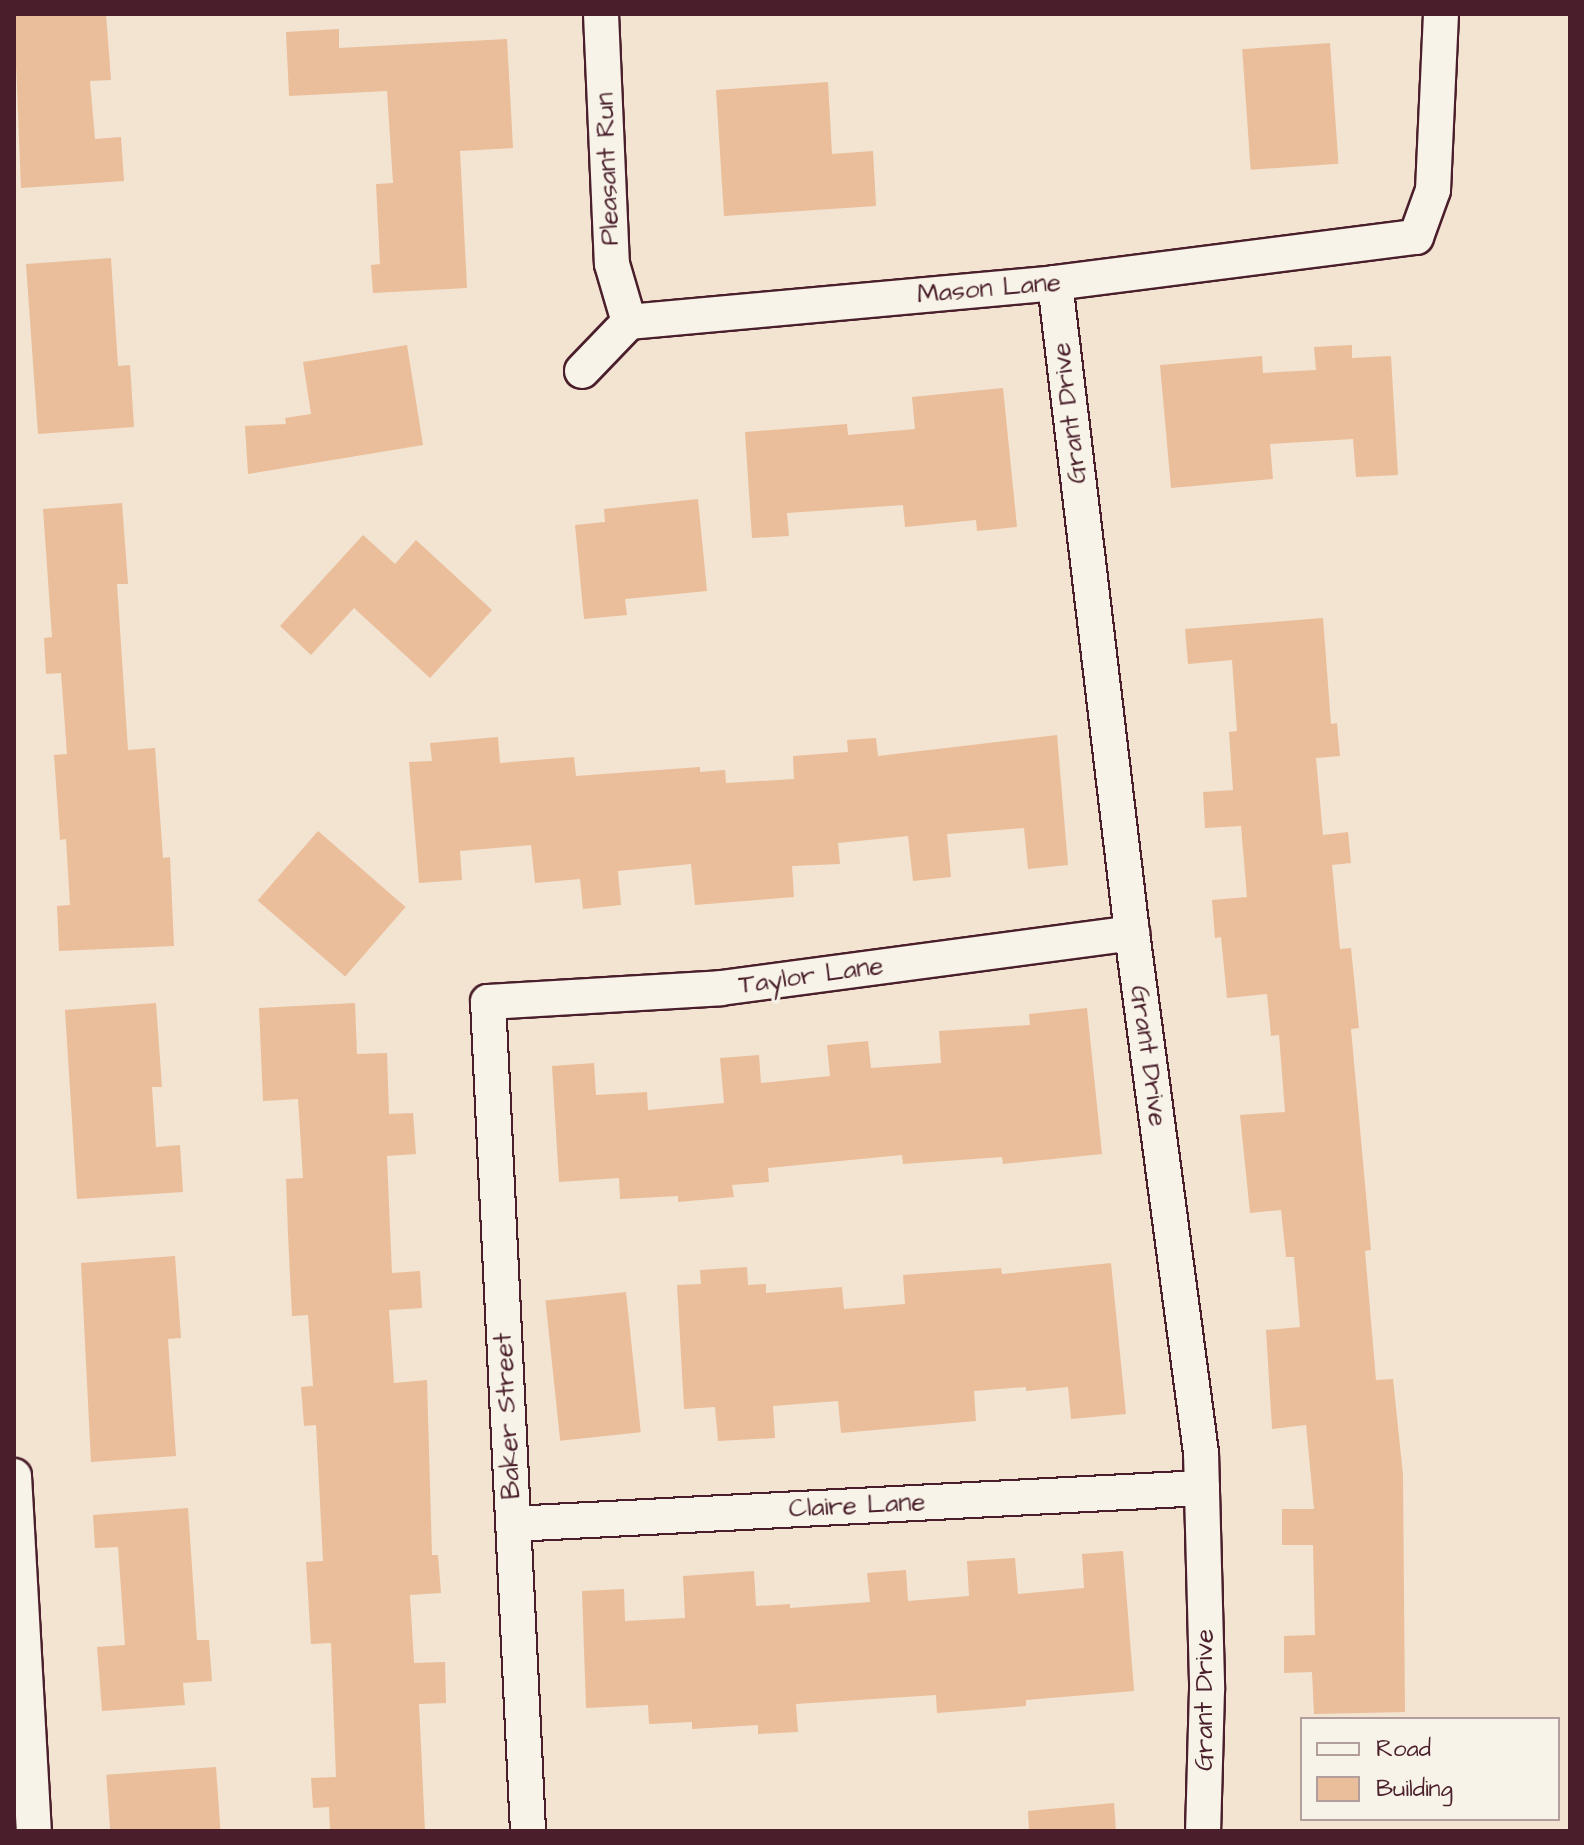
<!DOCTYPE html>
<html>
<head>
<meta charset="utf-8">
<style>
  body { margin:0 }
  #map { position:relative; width:1584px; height:1845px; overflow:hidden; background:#f3e3d1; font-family:"Architects Daughter",sans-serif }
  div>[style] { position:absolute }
  .building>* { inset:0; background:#eabe9a; transform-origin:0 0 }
  .roads { filter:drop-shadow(2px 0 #4a1f2b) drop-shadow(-2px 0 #4a1f2b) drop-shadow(0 2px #4a1f2b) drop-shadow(0 -2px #4a1f2b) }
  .minor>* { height:34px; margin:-17px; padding:0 17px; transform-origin:17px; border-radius:17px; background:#f7f3e8 }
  span { translate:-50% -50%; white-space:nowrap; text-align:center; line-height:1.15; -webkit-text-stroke:7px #f7f3e8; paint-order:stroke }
  .street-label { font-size:26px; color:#4a1f2b }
  .frame { position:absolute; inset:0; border:16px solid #4a1f2b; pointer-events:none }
  .legend { position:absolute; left:1300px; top:1717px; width:260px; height:104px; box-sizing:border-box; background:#f7f3e8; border:2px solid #b29e9c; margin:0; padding:10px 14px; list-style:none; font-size:24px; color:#4a1f2b }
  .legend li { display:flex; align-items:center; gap:16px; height:40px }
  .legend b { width:40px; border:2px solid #b29e9c }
</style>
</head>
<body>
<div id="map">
  <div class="building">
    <i style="clip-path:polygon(14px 14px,106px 14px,111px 80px,90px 81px,95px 139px,121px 137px,124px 181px,21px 188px)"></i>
    <i style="clip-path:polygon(339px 29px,339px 48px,507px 39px,513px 148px,460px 151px,467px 288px,373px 293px,371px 265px,380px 264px,376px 184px,393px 183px,387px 91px,289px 96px,286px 32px)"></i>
    <i style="left:1330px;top:43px;width:121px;height:88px;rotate:86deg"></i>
    <i style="clip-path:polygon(828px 82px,832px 154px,873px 151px,876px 206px,724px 216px,716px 90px)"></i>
    <i style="clip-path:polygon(111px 258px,118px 366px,130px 365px,134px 427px,38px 434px,26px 264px)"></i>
    <i style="clip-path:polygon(407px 345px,423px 445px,248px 474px,245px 426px,286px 424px,285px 418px,311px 414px,303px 362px)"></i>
    <i style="clip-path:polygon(1352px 345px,1352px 358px,1391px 356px,1398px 475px,1356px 477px,1353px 439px,1270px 444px,1273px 479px,1171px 488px,1160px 365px,1262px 356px,1263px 373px,1316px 370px,1314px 347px)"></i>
    <i style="clip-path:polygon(1003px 388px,1017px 527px,977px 531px,976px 520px,905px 527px,903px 505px,787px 513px,789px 536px,752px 538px,745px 432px,847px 424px,848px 435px,915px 429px,912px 397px)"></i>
    <i style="clip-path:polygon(698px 499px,707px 591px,625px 599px,627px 615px,584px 619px,575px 525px,605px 522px,604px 509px)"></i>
    <i style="clip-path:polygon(122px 503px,128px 584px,117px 584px,128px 750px,155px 748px,163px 858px,170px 857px,174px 946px,59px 951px,57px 906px,70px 905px,66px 839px,60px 840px,54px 755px,67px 754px,61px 673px,46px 674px,44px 638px,52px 637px,43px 509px)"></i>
    <i style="clip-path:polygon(363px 535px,395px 564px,416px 540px,492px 610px,430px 678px,354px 608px,311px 655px,280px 626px)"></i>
    <i style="clip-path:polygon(1323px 618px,1331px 724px,1337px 723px,1340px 756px,1316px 758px,1323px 835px,1348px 832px,1351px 863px,1332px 865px,1340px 949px,1351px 948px,1359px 1028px,1351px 1029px,1371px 1250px,1365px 1251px,1376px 1380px,1393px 1379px,1403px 1475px,1405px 1712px,1314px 1714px,1312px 1672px,1284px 1673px,1284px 1636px,1315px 1635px,1313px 1545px,1282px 1545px,1282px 1509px,1314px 1509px,1306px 1425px,1272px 1429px,1266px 1330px,1300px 1327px,1294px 1257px,1286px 1257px,1281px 1210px,1250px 1213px,1240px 1115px,1285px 1112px,1279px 1035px,1271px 1036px,1267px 994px,1227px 998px,1221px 937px,1215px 938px,1212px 900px,1247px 897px,1241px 826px,1205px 828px,1203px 792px,1233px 790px,1229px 732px,1237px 731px,1232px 660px,1188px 664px,1185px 629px)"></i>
    <i style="clip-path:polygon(1057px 735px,1068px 865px,1028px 869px,1024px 828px,947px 834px,951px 877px,913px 881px,908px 836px,838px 843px,840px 864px,792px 866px,794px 897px,695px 905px,691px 864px,618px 871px,621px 905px,583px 909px,580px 879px,535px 883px,531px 845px,460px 851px,462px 880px,419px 883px,409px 762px,432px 761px,430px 743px,498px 737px,500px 763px,574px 757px,576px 776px,700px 767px,700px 772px,725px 770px,726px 783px,794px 779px,793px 756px,848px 752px,847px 740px,876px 738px,878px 756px)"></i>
    <i style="left:318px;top:831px;width:116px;height:92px;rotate:41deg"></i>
    <i style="clip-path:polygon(156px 1003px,162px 1087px,152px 1087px,156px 1147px,180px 1145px,183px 1192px,77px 1199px,65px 1010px)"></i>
    <i style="clip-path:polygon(355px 1003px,357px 1054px,387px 1053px,389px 1114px,413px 1113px,416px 1154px,387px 1156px,389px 1204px,392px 1273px,420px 1271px,422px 1308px,389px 1310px,394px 1383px,427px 1380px,432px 1555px,438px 1555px,441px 1593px,410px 1595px,414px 1663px,445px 1662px,446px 1703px,419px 1704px,425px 1831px,330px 1831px,329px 1807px,313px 1808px,311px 1778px,336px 1777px,331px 1643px,311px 1644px,306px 1562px,323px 1561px,316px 1425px,304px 1426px,301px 1387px,313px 1386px,308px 1315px,292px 1316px,288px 1234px,286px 1179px,303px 1178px,298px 1099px,263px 1101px,259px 1008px)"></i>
    <i style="clip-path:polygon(1087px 1008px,1102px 1154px,1003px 1164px,1002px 1157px,903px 1164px,902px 1155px,768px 1168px,769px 1182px,732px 1185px,734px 1197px,678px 1202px,678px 1196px,620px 1199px,619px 1178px,559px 1182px,552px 1066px,594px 1063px,596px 1095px,647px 1092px,648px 1110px,724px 1103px,720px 1058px,759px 1055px,761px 1083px,830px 1076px,827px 1045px,868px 1041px,871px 1068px,941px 1063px,939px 1031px,1030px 1025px,1029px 1014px)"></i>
    <i style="clip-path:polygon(175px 1256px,181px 1338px,168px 1339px,176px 1456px,91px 1462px,81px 1263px)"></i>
    <i style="clip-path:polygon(1111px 1263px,1126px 1414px,1071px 1419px,1068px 1387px,1026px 1391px,1026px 1387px,974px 1391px,976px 1421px,841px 1433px,838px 1401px,773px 1406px,775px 1438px,718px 1441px,715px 1407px,684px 1409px,677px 1285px,701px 1284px,700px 1270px,747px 1267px,748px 1285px,766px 1284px,766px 1293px,842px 1287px,844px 1309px,905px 1304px,903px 1275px,1001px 1268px,1002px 1274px)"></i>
    <i style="left:626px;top:1292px;width:141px;height:81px;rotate:84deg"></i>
    <i style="clip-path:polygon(188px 1508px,197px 1640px,209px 1640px,212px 1681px,183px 1683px,185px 1705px,102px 1711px,97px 1647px,125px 1645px,118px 1547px,95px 1548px,93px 1515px)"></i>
    <i style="clip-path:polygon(1123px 1551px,1134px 1691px,1026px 1700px,1026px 1706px,937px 1713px,936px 1695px,796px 1704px,798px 1732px,758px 1734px,758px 1725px,692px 1729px,692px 1722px,649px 1724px,648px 1705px,586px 1708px,582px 1591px,624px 1589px,625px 1621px,685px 1618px,683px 1576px,754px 1571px,756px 1606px,790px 1604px,790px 1608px,870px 1602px,867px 1573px,906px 1570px,908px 1601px,969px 1596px,967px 1561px,1015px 1558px,1018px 1594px,1084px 1588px,1082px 1554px)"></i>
    <i style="left:216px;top:1767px;width:64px;height:110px;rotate:86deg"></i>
    <i style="clip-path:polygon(1114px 1803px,1116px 1831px,1029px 1831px,1028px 1811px)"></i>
  </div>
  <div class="roads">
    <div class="minor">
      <i style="left:601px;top:14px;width:250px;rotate:87.5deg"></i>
      <i style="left:612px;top:264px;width:60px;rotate:73.7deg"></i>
      <i style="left:1055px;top:283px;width:655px;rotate:83.24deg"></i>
      <i style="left:1132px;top:933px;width:525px;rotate:82.44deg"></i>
      <i style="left:1201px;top:1453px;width:237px;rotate:88.5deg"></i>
      <i style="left:1207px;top:1690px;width:141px;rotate:91.6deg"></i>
      <i style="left:582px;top:371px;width:68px;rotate:-46.2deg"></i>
      <i style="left:629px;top:322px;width:428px;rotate:-5.2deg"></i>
      <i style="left:1055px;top:283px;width:364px;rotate:-7.3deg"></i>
      <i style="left:1416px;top:237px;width:50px;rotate:-70.1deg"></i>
      <i style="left:1433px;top:190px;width:176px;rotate:-87.4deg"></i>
      <i style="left:14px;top:1476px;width:356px;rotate:86.8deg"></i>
      <i style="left:513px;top:1524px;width:690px;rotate:-2.99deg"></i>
      <i style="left:528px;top:1831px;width:830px;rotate:-92.76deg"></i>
      <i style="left:488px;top:1002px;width:233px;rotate:-3.4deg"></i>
      <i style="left:721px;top:988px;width:415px;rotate:-7.6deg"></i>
    </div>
  </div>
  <div class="street-label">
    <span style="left:608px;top:169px;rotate:-92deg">Pleasant Run</span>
    <span style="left:989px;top:289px;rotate:-5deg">Mason Lane</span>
    <span style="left:1070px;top:413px;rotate:-97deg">Grant Drive</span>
    <span style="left:811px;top:976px;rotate:-8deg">Taylor Lane</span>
    <span style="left:1148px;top:1056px;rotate:82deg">Grant Drive</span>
    <span style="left:508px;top:1416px;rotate:-93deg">Baker Street</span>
    <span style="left:857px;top:1506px;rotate:-3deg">Claire Lane</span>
    <span style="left:1205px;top:1700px;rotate:-90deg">Grant Drive</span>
  </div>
  <div class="frame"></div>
  <ul class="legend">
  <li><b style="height:10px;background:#f7f3e8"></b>Road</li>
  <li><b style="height:22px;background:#eabe9a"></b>Building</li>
  </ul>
</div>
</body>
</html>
